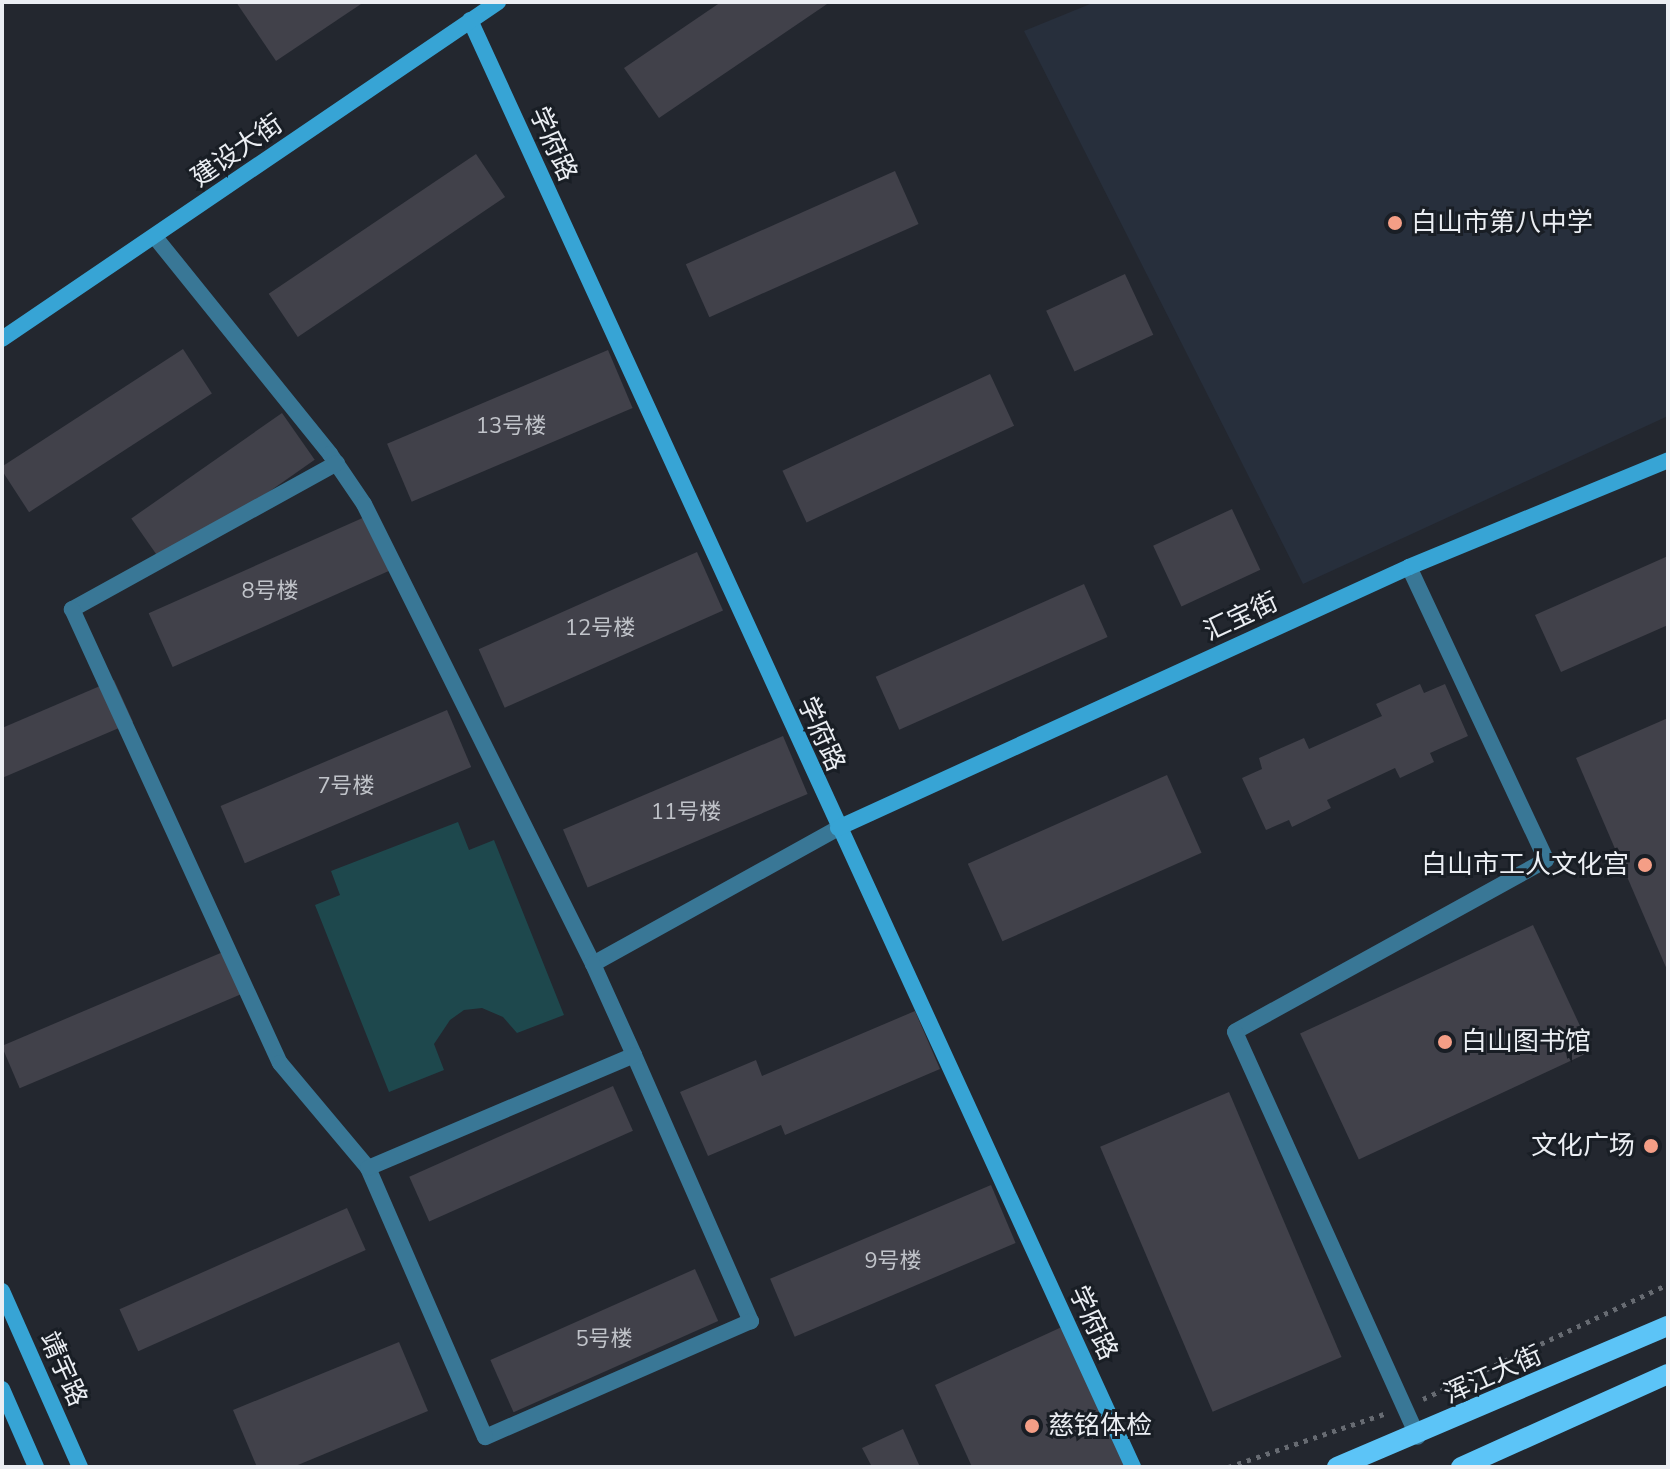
<!DOCTYPE html>
<html>
<head>
<meta charset="utf-8">
<style>
  body { margin:0 }
  #map { position:relative; width:1670px; height:1469px; overflow:hidden; background:#23272f; font-family:"Nunito Sans","Noto Sans SC",sans-serif }
  div>[style] { position:absolute }
  .built>* { inset:0; background:#272f3c }
  .water>* { inset:0; background:#1e484d }
  .building>* { inset:0; background:#41414a; transform-origin:0 0 }
  .path>* { height:5px; margin-top:-2.5px; transform-origin:0; background:repeating-linear-gradient(90deg,#676b72 0 4px,transparent 0 10px) }
  .lane>* { height:16px; margin:-8px; padding:0 8px; transform-origin:8px; border-radius:8px; background:#397796 }
  .street>* { height:16px; margin:-8px; padding:0 8px; transform-origin:8px; border-radius:8px; background:#397796 }
  .secondary>* { height:16px; margin:-8px; padding:0 8px; transform-origin:8px; border-radius:8px; background:#37a4d5 }
  .primary>* { height:20px; margin:-10px; padding:0 10px; transform-origin:10px; border-radius:10px; background:#5cc4f7 }
  .dots>* { width:22px; height:22px; translate:-50% -50%; box-sizing:border-box; border:4px solid #191e25; border-radius:50% }
  span { translate:-50% -50%; white-space:nowrap; text-align:center; line-height:1.15; -webkit-text-stroke:6px #191e25; paint-order:stroke }
  .number-label { font-size:22px; color:#c0c3c9 }
  .number-label span { -webkit-text-stroke-width:0 }
  .street-label { font-size:26px; color:#ebeef3 }
  .poi-label { font-size:26px; color:#ebeef3 }
  .left { translate:0 -50%; text-align:left }
  .right { translate:-100% -50%; text-align:right }
  .frame { position:absolute; inset:0; border:4px solid #ebeef3; pointer-events:none }
</style>
</head>
<body>
<div id="map">
  <div class="built">
    <i style="clip-path:polygon(1095px 2px,1668px 2px,1668px 416px,1303px 584px,1024px 31px)"></i>
  </div>
  <div class="water">
    <i style="clip-path:polygon(458px 822px,469px 850px,494px 840px,564px 1015px,517px 1033px,503px 1017px,482px 1008px,464px 1010px,450px 1020px,434px 1044px,444px 1070px,389px 1092px,315px 905px,340px 895px,331px 871px)"></i>
  </div>
  <div class="building">
    <i style="clip-path:polygon(236px 2px,364px 2px,276px 61px)"></i>
    <i style="clip-path:polygon(721px 2px,830px 2px,659px 118px,624px 68px)"></i>
    <i style="left:476px;top:154px;width:52px;height:250px;rotate:56deg"></i>
    <i style="left:895px;top:171px;width:58px;height:229px;rotate:66deg"></i>
    <i style="left:1125px;top:274px;width:67px;height:87px;rotate:65deg"></i>
    <i style="left:183px;top:349px;width:53px;height:218px;rotate:57deg"></i>
    <i style="left:608px;top:350px;width:63px;height:240px;rotate:67deg"></i>
    <i style="left:990px;top:374px;width:57px;height:229px;rotate:65deg"></i>
    <i style="left:282px;top:413px;width:57px;height:184px;rotate:55deg"></i>
    <i style="left:1232px;top:509px;width:67px;height:87px;rotate:65deg"></i>
    <i style="left:367px;top:516px;width:59px;height:239px;rotate:66deg"></i>
    <i style="left:697px;top:552px;width:64px;height:239px;rotate:66deg"></i>
    <i style="clip-path:polygon(1668px 556px,1668px 625px,1561px 672px,1535px 615px)"></i>
    <i style="left:1084px;top:584px;width:58px;height:228px;rotate:66deg"></i>
    <i style="clip-path:polygon(114px 680px,133px 722px,2px 778px,2px 728px)"></i>
    <i style="clip-path:polygon(1420px 684px,1424px 693px,1445px 684px,1468px 736px,1430px 753px,1434px 762px,1400px 778px,1395px 768px,1327px 800px,1331px 808px,1292px 827px,1289px 820px,1266px 830px,1242px 778px,1262px 769px,1259px 758px,1304px 738px,1309px 749px,1382px 716px,1376px 704px)"></i>
    <i style="left:447px;top:710px;width:62px;height:246px;rotate:67deg"></i>
    <i style="clip-path:polygon(1668px 718px,1668px 972px,1576px 758px)"></i>
    <i style="left:783px;top:736px;width:63px;height:239px;rotate:67deg"></i>
    <i style="left:1167px;top:775px;width:85px;height:218px;rotate:66deg"></i>
    <i style="left:1533px;top:925px;width:139px;height:257px;rotate:65deg"></i>
    <i style="left:230px;top:949px;width:46px;height:248px;rotate:67deg"></i>
    <i style="clip-path:polygon(915px 1011px,940px 1069px,785px 1135px,781px 1125px,708px 1156px,680px 1092px,756px 1060px,762px 1076px)"></i>
    <i style="left:613px;top:1086px;width:49px;height:223px;rotate:66deg"></i>
    <i style="left:1229px;top:1092px;width:288px;height:140px;rotate:67deg"></i>
    <i style="left:991px;top:1185px;width:63px;height:240px;rotate:67deg"></i>
    <i style="left:347px;top:1208px;width:46px;height:249px;rotate:66deg"></i>
    <i style="left:695px;top:1269px;width:57px;height:224px;rotate:66deg"></i>
    <i style="clip-path:polygon(1064px 1326px,1129px 1467px,972px 1467px,935px 1385px)"></i>
    <i style="clip-path:polygon(399px 1342px,428px 1411px,293px 1467px,257px 1467px,233px 1410px)"></i>
    <i style="clip-path:polygon(903px 1429px,920px 1467px,872px 1467px,862px 1448px)"></i>
  </div>
  <div class="path">
    <i style="left:1423px;top:1399px;width:271px;rotate:-25.1deg"></i>
    <i style="left:1228px;top:1467px;width:165px;rotate:-18.8deg"></i>
  </div>
  <div class="lane">
    <i style="left:155px;top:237px;width:279px;rotate:51.1deg"></i>
    <i style="left:330px;top:454px;width:60px;rotate:55.8deg"></i>
    <i style="left:364px;top:504px;width:514px;rotate:63.53deg"></i>
    <i style="left:593px;top:964px;width:280px;rotate:-29deg"></i>
    <i style="left:337px;top:463px;width:303px;rotate:151.1deg"></i>
    <i style="left:72px;top:609px;width:499px;rotate:65.4deg"></i>
    <i style="left:280px;top:1063px;width:137px;rotate:50deg"></i>
    <i style="left:593px;top:964px;width:100px;rotate:65.7deg"></i>
    <i style="left:634px;top:1055px;width:291px;rotate:66.3deg"></i>
    <i style="left:751px;top:1321px;width:290px;rotate:156.4deg"></i>
    <i style="left:485px;top:1437px;width:293px;rotate:-113.5deg"></i>
    <i style="left:368px;top:1168px;width:289px;rotate:-23deg"></i>
  </div>
  <div class="street">
    <i style="left:1409px;top:567px;width:323px;rotate:64.9deg"></i>
    <i style="left:1546px;top:860px;width:355px;rotate:151.1deg"></i>
    <i style="left:1235px;top:1032px;width:444px;rotate:65.7deg"></i>
  </div>
  <div class="secondary">
    <i style="left:470px;top:20px;width:1592px;rotate:65.38deg"></i>
    <i style="left:2px;top:339px;width:600px;rotate:-34.19deg"></i>
    <i style="left:838px;top:828px;width:628px;rotate:-24.56deg"></i>
    <i style="left:1409px;top:567px;width:280px;rotate:-22.4deg"></i>
    <i style="left:2px;top:1291px;width:193px;rotate:66.1deg"></i>
    <i style="left:2px;top:1389px;width:85px;rotate:66.4deg"></i>
  </div>
  <div class="primary">
    <i style="left:1337px;top:1467px;width:360px;rotate:-23.1deg"></i>
    <i style="left:1461px;top:1467px;width:227px;rotate:-24.2deg"></i>
  </div>
  <div class="dots">
    <i style="left:1395px;top:223px;background:#f49e86"></i>
    <i style="left:1645px;top:865px;background:#f49e86"></i>
    <i style="left:1445px;top:1042px;background:#f49e86"></i>
    <i style="left:1651px;top:1146px;background:#f49e86"></i>
    <i style="left:1032px;top:1426px;background:#f49e86"></i>
  </div>
  <div class="number-label">
    <span style="left:511px;top:427px">13号楼</span>
    <span style="left:270px;top:592px">8号楼</span>
    <span style="left:600px;top:629px">12号楼</span>
    <span style="left:346px;top:787px">7号楼</span>
    <span style="left:686px;top:813px">11号楼</span>
    <span style="left:893px;top:1262px">9号楼</span>
    <span style="left:604px;top:1340px">5号楼</span>
  </div>
  <div class="street-label">
    <span style="left:553px;top:144px;rotate:66deg">学府路</span>
    <span style="left:237px;top:151px;rotate:-35deg">建设大街</span>
    <span style="left:1241px;top:617px;rotate:-25deg">汇宝街</span>
    <span style="left:821px;top:734px;rotate:66deg">学府路</span>
    <span style="left:1093px;top:1323px;rotate:65deg">学府路</span>
    <span style="left:63px;top:1369px;rotate:66deg">靖宇路</span>
    <span style="left:1493px;top:1375px;rotate:-24deg">浑江大街</span>
  </div>
  <div class="poi-label">
    <span class="left" style="left:1411px;top:223px">白山市第八中学</span>
    <span class="right" style="left:1629px;top:865px">白山市工人文化宫</span>
    <span class="left" style="left:1461px;top:1042px">白山图书馆</span>
    <span class="right" style="left:1635px;top:1146px">文化广场</span>
    <span class="left" style="left:1048px;top:1426px">慈铭体检</span>
  </div>
  <div class="frame"></div>
</div>
</body>
</html>
